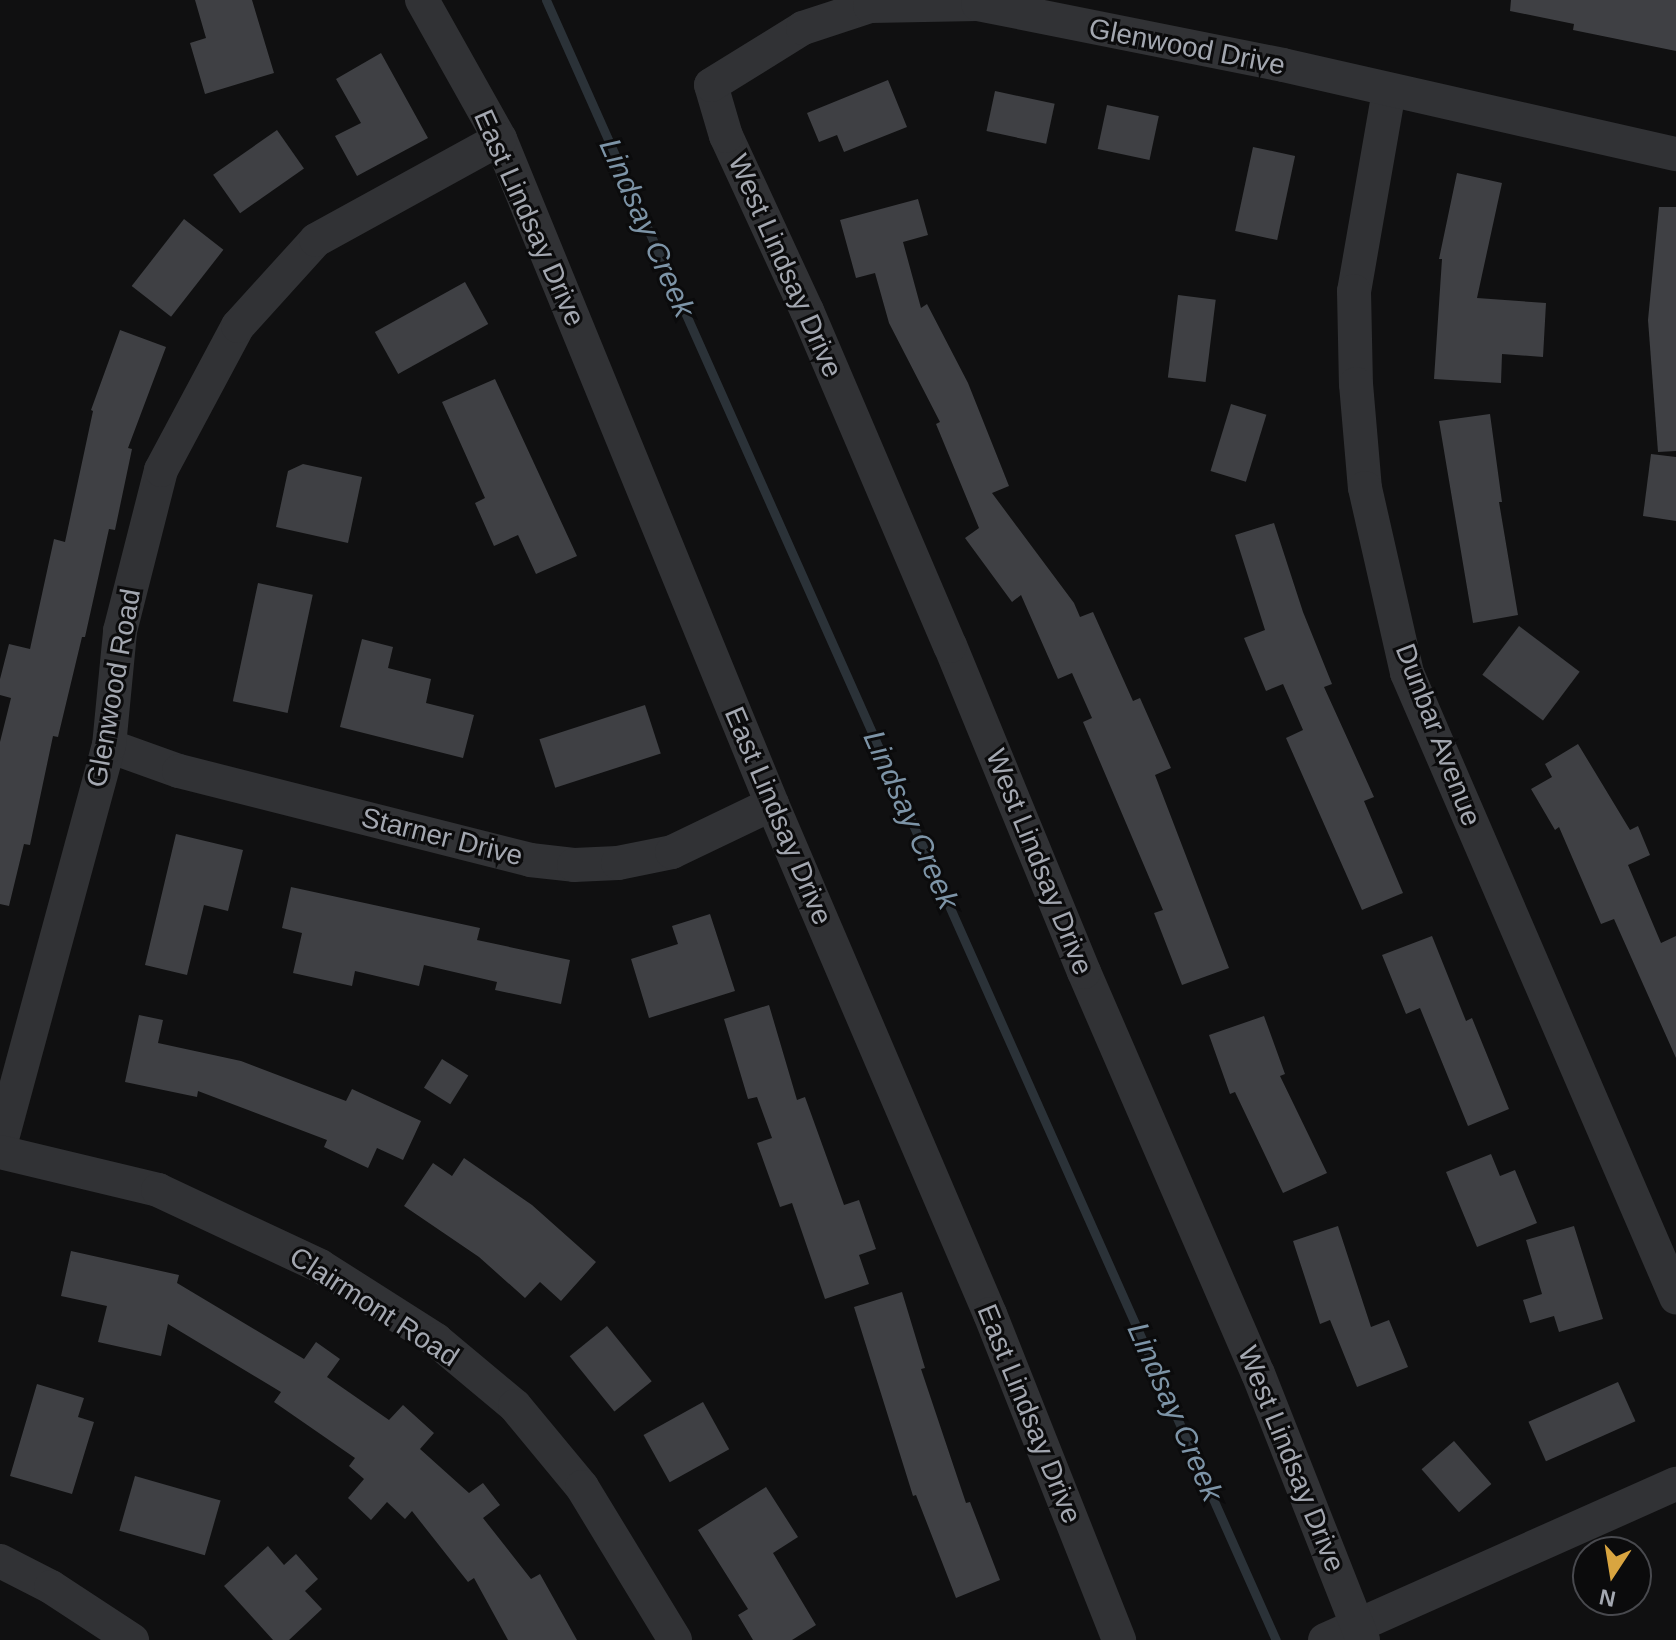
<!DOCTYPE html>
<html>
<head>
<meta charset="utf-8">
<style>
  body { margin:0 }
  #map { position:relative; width:1676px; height:1640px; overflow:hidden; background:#101011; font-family:Arial,sans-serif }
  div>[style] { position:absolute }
  .stream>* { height:9px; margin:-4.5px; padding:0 4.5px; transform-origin:4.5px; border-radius:4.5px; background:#2b3238 }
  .building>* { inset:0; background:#3f4044; transform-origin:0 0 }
  .street>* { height:34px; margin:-17px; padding:0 17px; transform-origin:17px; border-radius:17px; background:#313235 }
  span { translate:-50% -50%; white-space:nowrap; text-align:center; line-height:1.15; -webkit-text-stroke:6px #0b0b0c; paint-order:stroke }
  .street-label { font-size:28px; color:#a3a7b0 }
  .water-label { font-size:30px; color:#7d94a7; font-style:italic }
  .north { position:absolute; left:1572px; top:1536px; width:80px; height:80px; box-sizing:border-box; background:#0b0b0c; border:2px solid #48494e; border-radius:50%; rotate:192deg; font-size:22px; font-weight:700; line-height:32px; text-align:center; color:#a3a7b0 }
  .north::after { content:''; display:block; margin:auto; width:28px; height:36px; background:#d9a540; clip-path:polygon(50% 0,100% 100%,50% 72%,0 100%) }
</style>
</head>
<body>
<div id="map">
  <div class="stream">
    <i style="left:546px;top:0;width:1795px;rotate:66.01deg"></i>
  </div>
  <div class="building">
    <i style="clip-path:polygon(195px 0,252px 0,274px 73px,205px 94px,190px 43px,206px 38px)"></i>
    <i style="clip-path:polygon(1511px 0,1676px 0,1676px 51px,1573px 30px,1574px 24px,1510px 11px)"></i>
    <i style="clip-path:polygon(381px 53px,428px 138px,357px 176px,335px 136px,361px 123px,336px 79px)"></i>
    <i style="clip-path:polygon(888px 80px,907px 127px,844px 152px,837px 135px,819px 142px,807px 113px)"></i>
    <i style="left:995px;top:91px;width:61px;height:41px;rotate:12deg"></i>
    <i style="left:1107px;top:105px;width:53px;height:45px;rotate:12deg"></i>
    <i style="left:277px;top:130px;width:47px;height:78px;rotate:55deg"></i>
    <i style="left:1253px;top:147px;width:43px;height:86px;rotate:12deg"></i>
    <i style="clip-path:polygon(1457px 173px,1502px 183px,1477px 298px,1546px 303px,1543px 357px,1502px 354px,1501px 383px,1434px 379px,1442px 259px,1439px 259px)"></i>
    <i style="clip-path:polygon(918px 199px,928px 235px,903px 242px,921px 308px,927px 304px,968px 383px,1009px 486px,992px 493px,1074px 603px,1080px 617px,1093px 612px,1133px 701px,1140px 698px,1171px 768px,1155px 775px,1229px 968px,1182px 985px,1154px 913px,1163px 910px,1083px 722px,1092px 718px,1072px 673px,1058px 679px,1021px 595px,1012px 602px,965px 538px,979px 528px,936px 424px,940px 422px,889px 323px,875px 273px,856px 278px,840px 220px)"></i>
    <i style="clip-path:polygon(1659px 207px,1676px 207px,1676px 451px,1658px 452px,1648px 320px)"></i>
    <i style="left:184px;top:219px;width:50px;height:85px;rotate:38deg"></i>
    <i style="left:465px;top:282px;width:48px;height:103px;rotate:61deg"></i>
    <i style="left:1178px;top:295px;width:38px;height:83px;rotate:7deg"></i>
    <i style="clip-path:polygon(120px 330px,166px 347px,128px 448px,132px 449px,115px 530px,109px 529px,85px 637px,82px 637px,58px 737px,53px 736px,30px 845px,24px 844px,9px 906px,0 904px,0 742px,11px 698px,0 695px,0 679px,9px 644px,30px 649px,54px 539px,65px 542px,93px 411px,91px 410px)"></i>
    <i style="clip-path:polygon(495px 379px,577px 556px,536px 574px,518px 535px,494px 546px,475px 503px,485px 498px,442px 402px)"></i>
    <i style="left:1231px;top:404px;width:37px;height:70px;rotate:17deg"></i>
    <i style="clip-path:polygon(1490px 414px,1502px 502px,1499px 502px,1518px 615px,1473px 623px,1439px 421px)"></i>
    <i style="clip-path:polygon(1651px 454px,1676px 457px,1676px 521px,1643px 516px)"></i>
    <i style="clip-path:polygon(303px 464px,362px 477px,348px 543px,276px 527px,288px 471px)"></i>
    <i style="clip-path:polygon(1274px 523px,1303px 612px,1332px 684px,1324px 687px,1374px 797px,1364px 801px,1403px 893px,1362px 910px,1286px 738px,1303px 730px,1283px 684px,1266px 691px,1244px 638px,1265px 630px,1235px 535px)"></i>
    <i style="left:258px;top:583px;width:56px;height:121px;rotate:12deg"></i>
    <i style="left:1519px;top:626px;width:76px;height:61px;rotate:37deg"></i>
    <i style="clip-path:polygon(362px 639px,393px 647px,388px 668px,431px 679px,426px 703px,474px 715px,463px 758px,340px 727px)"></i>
    <i style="left:645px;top:705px;width:51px;height:111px;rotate:72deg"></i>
    <i style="clip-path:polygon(1578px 744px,1630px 830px,1638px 826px,1650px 855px,1628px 865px,1661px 943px,1676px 936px,1676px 1058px,1614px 919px,1601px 924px,1559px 827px,1555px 830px,1531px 789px,1552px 777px,1545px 764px)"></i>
    <i style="clip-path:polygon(176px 834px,243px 850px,228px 911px,204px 905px,187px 975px,145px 965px)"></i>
    <i style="clip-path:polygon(291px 887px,480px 928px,477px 940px,570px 960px,561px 1004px,495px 990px,497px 982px,424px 965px,419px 986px,355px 971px,352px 986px,293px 973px,302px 933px,282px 928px)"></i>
    <i style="clip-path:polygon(710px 914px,735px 991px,649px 1018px,631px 959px,678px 944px,672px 926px)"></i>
    <i style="clip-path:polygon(1432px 936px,1466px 1021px,1472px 1018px,1509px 1109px,1468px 1126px,1420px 1008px,1406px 1014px,1382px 955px)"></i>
    <i style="clip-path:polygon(769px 1005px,797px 1100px,805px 1097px,844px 1205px,859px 1200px,876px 1249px,859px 1255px,869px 1284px,825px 1299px,792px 1203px,780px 1207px,757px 1143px,772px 1138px,757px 1097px,748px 1099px,724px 1019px)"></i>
    <i style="clip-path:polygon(139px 1015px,163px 1020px,158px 1043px,241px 1061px,346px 1101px,352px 1089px,421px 1121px,403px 1160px,377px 1148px,368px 1168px,324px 1147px,327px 1140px,198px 1091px,197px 1097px,125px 1082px)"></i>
    <i style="clip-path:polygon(1264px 1016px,1285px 1074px,1280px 1076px,1327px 1173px,1283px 1193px,1235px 1092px,1230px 1094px,1209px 1035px)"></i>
    <i style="left:442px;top:1059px;width:31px;height:34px;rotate:32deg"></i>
    <i style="clip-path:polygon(1491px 1154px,1500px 1176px,1515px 1170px,1537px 1223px,1477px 1247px,1446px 1172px)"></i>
    <i style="clip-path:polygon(464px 1158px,532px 1205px,596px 1262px,561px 1301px,540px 1282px,525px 1298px,479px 1257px,404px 1206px,433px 1163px,452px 1176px)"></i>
    <i style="clip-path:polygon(1338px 1226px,1371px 1327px,1389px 1320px,1408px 1367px,1357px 1387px,1330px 1320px,1320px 1324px,1293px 1241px)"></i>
    <i style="clip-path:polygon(1574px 1226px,1603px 1319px,1559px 1332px,1554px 1316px,1530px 1323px,1523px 1300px,1542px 1294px,1526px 1240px)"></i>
    <i style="clip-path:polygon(71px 1251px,179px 1275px,177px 1283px,304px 1359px,316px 1342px,340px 1359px,327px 1377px,389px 1420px,403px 1405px,434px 1433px,420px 1449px,469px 1493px,483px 1483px,500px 1505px,483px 1518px,531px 1579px,540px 1574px,577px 1640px,508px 1640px,474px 1578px,468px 1582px,412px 1511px,405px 1519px,387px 1502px,371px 1520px,348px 1498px,364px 1479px,349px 1466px,355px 1458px,274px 1402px,281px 1392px,168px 1324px,161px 1356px,98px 1342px,107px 1306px,61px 1296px)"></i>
    <i style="clip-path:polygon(902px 1292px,925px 1368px,921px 1369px,966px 1503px,970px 1502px,1000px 1580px,956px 1598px,916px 1495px,913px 1496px,854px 1307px)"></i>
    <i style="left:607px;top:1326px;width:71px;height:48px;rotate:51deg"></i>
    <i style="left:1618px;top:1382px;width:43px;height:98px;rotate:66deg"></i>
    <i style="clip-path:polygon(37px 1384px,84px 1398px,78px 1417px,94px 1422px,72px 1494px,10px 1476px)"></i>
    <i style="left:703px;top:1402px;width:54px;height:68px;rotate:61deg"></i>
    <i style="left:1454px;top:1441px;width:57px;height:43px;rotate:49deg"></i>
    <i style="left:135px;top:1476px;width:89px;height:57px;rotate:16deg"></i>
    <i style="clip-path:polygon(766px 1487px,798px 1537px,773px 1553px,816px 1625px,792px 1640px,753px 1640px,738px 1615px,748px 1609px,698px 1530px)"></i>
    <i style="clip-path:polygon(268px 1546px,284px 1565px,296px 1554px,318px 1579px,305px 1591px,322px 1609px,289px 1640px,273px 1640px,224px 1586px)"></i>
  </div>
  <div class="street">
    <i style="left:422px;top:0;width:159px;rotate:60.7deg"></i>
    <i style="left:500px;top:139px;width:718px;rotate:67.75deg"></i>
    <i style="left:772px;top:804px;width:555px;rotate:66.86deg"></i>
    <i style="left:990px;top:1314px;width:351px;rotate:68.4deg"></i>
    <i style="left:1389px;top:91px;width:203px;rotate:99.9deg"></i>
    <i style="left:1354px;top:291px;width:93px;rotate:88.8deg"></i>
    <i style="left:1356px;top:384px;width:104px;rotate:85.1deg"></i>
    <i style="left:1365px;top:488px;width:190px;rotate:77.2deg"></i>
    <i style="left:1407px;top:673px;width:680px;rotate:66.68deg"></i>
    <i style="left:109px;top:746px;width:74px;rotate:19.7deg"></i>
    <i style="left:179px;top:771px;width:362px;rotate:14.2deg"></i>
    <i style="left:530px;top:860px;width:44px;rotate:6.5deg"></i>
    <i style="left:574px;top:865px;width:44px;rotate:-2.6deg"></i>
    <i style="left:618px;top:863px;width:55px;rotate:-11.5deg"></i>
    <i style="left:672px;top:852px;width:111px;rotate:-25.6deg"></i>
    <i style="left:0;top:1146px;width:415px;rotate:-74.8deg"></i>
    <i style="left:109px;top:746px;width:116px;rotate:-84.5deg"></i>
    <i style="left:120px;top:631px;width:166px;rotate:-75.7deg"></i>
    <i style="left:161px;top:470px;width:163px;rotate:-61.9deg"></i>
    <i style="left:238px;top:326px;width:116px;rotate:-47.8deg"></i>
    <i style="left:316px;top:240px;width:210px;rotate:-28.8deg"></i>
    <i style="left:0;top:1152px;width:163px;rotate:13.5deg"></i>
    <i style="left:158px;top:1190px;width:179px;rotate:25.1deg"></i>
    <i style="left:320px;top:1266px;width:138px;rotate:32.5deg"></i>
    <i style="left:436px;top:1340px;width:103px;rotate:39.9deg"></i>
    <i style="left:515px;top:1406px;width:105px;rotate:50.4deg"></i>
    <i style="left:582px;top:1487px;width:179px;rotate:58.7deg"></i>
    <i style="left:0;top:1561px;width:57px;rotate:27deg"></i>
    <i style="left:51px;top:1587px;width:97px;rotate:33.2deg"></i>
    <i style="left:1325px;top:1640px;width:384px;rotate:-24deg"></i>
    <i style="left:1363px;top:1640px;width:286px;rotate:-111.5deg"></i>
    <i style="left:1258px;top:1374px;width:438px;rotate:-113.4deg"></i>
    <i style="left:1084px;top:972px;width:352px;rotate:-112.3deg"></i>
    <i style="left:950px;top:646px;width:364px;rotate:-113.1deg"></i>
    <i style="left:807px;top:311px;width:193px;rotate:-114.8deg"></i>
    <i style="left:726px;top:136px;width:53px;rotate:-106.4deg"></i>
    <i style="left:711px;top:85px;width:108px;rotate:-31.8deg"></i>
    <i style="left:803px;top:28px;width:71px;rotate:-18.2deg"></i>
    <i style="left:870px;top:6px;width:108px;rotate:-1.1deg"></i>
    <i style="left:978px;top:4px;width:311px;rotate:11.3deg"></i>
    <i style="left:1283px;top:65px;width:403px;rotate:12.8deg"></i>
  </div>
  <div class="street-label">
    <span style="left:1187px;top:47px;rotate:11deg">Glenwood Drive</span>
    <span style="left:529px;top:218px;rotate:66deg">East Lindsay Drive</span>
    <span style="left:785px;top:266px;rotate:66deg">West Lindsay Drive</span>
    <span style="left:114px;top:688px;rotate:-80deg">Glenwood Road</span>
    <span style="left:1438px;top:735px;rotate:69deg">Dunbar Avenue</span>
    <span style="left:778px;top:816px;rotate:67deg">East Lindsay Drive</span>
    <span style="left:442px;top:837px;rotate:14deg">Starner Drive</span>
    <span style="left:1039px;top:862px;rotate:68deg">West Lindsay Drive</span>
    <span style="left:374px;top:1307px;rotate:33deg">Clairmont Road</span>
    <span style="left:1029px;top:1414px;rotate:68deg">East Lindsay Drive</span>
    <span style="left:1291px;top:1459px;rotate:68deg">West Lindsay Drive</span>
  </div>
  <div class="water-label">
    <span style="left:647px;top:228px;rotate:66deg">Lindsay Creek</span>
    <span style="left:911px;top:820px;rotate:66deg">Lindsay Creek</span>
    <span style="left:1175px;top:1412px;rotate:66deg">Lindsay Creek</span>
  </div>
  <div class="north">N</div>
</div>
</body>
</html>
